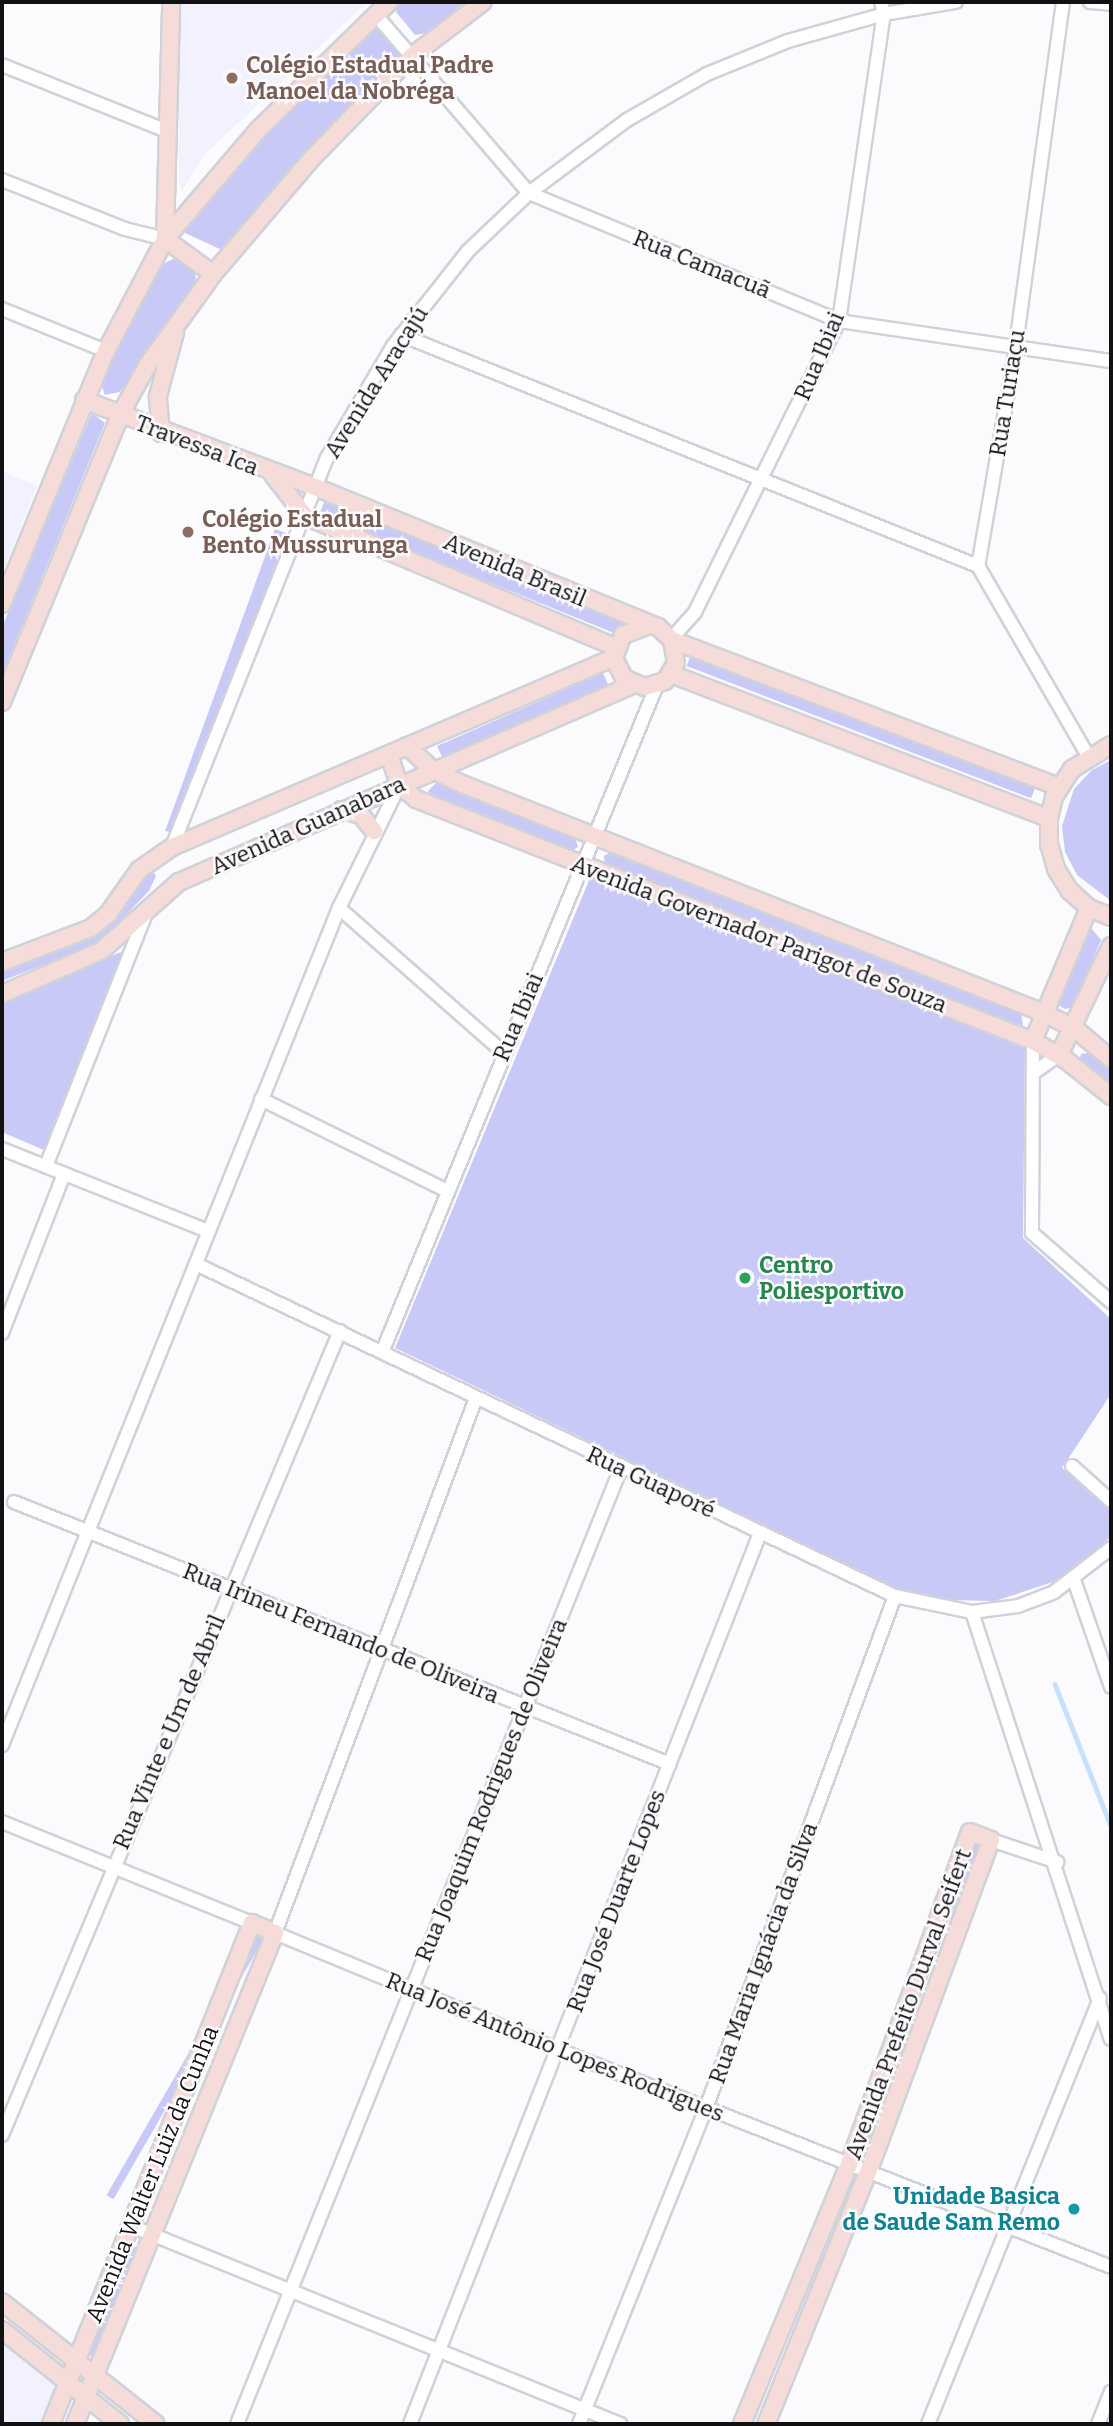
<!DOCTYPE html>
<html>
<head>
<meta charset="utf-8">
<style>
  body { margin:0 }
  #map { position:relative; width:1113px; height:2426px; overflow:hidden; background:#fbfbfe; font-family:Bitter,serif }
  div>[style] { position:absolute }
  .built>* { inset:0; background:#f2f2fe }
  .green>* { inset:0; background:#c9c9f8; transform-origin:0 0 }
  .stream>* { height:4.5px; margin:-2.25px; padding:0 2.25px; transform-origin:2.25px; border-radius:2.25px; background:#c6e1fb }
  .roads { filter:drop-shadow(2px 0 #d1d2d9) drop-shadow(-2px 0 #d1d2d9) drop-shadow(0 2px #d1d2d9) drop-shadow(0 -2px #d1d2d9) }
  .street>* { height:12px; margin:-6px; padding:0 6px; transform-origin:6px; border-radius:6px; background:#fff }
  .secondary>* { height:16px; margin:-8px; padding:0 8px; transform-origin:8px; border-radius:8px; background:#f6dcd8 }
  .dots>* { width:19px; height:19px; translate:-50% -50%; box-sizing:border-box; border:4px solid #fbfbfe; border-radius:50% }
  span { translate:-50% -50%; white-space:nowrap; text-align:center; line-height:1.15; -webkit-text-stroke:5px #fbfbfe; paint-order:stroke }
  .education-label { font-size:23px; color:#785e54; font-weight:700 }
  .left { translate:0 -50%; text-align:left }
  .street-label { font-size:23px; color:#111114 }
  .leisure-label { font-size:23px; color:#27864d; font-weight:700 }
  .culture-label { font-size:23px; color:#0d838f; font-weight:700 }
  .right { translate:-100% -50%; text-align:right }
  .frame { position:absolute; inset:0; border:4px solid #111114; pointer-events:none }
</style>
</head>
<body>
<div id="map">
  <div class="built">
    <i style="clip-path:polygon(178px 2px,366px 3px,205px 154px,183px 190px,179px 184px)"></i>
    <i style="clip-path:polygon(2px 471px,37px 486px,2px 574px)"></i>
    <i style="clip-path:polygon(2px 2336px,58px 2380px,39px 2424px,2px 2424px)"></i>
  </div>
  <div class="green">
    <i style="clip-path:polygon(399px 2px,465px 2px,426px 33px,415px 35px,396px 12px)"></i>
    <i style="clip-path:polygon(379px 23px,401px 54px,399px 58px,311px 147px,231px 246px,222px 250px,185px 233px,190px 218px,298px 98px)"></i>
    <i style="clip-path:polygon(175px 258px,194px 267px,197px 287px,120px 392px,105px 395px,101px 384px,118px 343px,157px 267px)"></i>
    <i style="clip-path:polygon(92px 413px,105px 423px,2px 675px,2px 627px)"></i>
    <i style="left:325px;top:500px;width:325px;height:15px;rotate:22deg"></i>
    <i style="left:275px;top:529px;width:15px;height:321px;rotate:20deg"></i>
    <i style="left:692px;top:652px;width:369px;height:15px;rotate:21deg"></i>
    <i style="clip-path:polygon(603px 673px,611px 691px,444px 761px,437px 746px)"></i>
    <i style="clip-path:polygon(1111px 760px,1111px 901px,1077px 875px,1065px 852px,1062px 826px,1074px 789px,1092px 770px)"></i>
    <i style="clip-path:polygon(438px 781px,574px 835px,578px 847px,570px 852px,437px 800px,428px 791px)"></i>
    <i style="clip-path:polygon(615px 849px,1021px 1013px,1023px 1026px,605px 867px,604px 856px)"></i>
    <i style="clip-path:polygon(151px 869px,156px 876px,149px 891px,98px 943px,2px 981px,2px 973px,93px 938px)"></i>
    <i style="clip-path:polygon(590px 878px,1025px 1046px,1023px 1238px,1111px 1319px,1111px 1394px,1062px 1468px,1111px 1510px,1111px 1536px,1088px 1560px,1059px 1580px,995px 1601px,941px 1600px,902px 1591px,395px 1348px)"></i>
    <i style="clip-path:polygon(1092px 929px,1101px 940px,1073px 1007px,1065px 1009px,1058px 1005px,1058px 999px,1086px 931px)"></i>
    <i style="clip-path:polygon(126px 950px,46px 1151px,2px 1132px,2px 1001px)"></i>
    <i style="clip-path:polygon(1091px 1052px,1111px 1069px,1111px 1091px,1079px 1062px,1081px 1054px)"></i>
    <i style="left:976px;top:1840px;width:6px;height:136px;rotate:18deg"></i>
    <i style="left:259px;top:1931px;width:8px;height:305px;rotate:30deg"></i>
    <i style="clip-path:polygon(133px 2246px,139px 2249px,94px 2357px,86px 2354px)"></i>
  </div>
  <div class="stream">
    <i style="left:1055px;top:1684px;width:153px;rotate:68.5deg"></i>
  </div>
  <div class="roads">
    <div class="street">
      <i style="left:1063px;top:2px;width:348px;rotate:97.8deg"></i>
      <i style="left:1016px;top:347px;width:222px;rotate:99.8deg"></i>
      <i style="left:978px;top:566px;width:220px;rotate:59.9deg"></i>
      <i style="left:1090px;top:2px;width:21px;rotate:5deg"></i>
      <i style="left:375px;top:14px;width:236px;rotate:49.3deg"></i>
      <i style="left:529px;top:193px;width:335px;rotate:22.4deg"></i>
      <i style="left:839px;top:321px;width:275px;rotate:8.4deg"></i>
      <i style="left:2px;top:65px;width:178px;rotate:21.8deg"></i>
      <i style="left:2px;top:180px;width:132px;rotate:21.7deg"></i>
      <i style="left:125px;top:229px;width:41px;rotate:14deg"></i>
      <i style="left:2px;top:309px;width:112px;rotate:22deg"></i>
      <i style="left:401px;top:335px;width:622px;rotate:21.82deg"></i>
      <i style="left:671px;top:639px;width:36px;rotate:-48deg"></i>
      <i style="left:695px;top:612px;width:325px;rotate:-63.7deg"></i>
      <i style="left:839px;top:321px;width:310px;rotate:-81.7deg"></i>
      <i style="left:884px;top:14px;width:12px;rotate:-104deg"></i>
      <i style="left:172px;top:847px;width:419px;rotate:-68.3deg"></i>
      <i style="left:327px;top:458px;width:130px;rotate:-59.5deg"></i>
      <i style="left:393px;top:346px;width:121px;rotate:-51.7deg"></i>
      <i style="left:468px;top:251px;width:84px;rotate:-43.6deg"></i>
      <i style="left:529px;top:193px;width:122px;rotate:-36.7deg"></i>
      <i style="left:627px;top:120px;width:92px;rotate:-29.9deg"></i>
      <i style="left:707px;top:74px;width:87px;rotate:-22.2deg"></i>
      <i style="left:788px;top:41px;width:100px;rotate:-15.7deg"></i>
      <i style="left:884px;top:14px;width:73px;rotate:-9.5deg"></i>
      <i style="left:339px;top:908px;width:218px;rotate:41.3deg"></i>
      <i style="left:1033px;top:1041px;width:192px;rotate:90.3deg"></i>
      <i style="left:1032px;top:1233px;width:105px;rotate:41.1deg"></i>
      <i style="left:1036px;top:1071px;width:28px;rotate:-35deg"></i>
      <i style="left:261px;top:1099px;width:205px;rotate:26.3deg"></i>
      <i style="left:2px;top:1149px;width:222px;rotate:21.7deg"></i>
      <i style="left:46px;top:1166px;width:272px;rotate:-68.4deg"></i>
      <i style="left:196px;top:1264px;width:774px;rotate:25.41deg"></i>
      <i style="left:895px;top:1596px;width:79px;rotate:11.7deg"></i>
      <i style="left:972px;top:1612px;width:46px;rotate:-7.4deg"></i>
      <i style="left:1018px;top:1606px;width:39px;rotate:-21deg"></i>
      <i style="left:1054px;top:1592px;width:72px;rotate:-37.7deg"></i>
      <i style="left:2px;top:1333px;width:171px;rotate:-68.7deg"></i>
      <i style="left:383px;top:1350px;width:719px;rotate:-67.61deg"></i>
      <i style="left:476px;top:1398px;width:572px;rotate:110.59deg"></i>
      <i style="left:275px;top:1933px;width:307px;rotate:22.4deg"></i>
      <i style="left:559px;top:2050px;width:593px;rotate:21.46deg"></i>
      <i style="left:1072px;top:1466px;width:52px;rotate:41.9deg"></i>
      <i style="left:14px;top:1502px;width:706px;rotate:21.77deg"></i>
      <i style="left:1074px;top:1580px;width:113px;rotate:70.9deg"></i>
      <i style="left:972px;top:1612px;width:449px;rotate:72deg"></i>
      <i style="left:2px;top:1745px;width:902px;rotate:-68.07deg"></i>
      <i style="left:339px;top:908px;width:136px;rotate:-63.8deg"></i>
      <i style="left:2px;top:1822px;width:270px;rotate:22deg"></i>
      <i style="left:991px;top:1840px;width:70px;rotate:18.4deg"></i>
      <i style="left:2px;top:2135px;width:872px;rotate:-67.2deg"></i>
      <i style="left:131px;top:2226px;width:528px;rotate:22.04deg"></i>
      <i style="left:237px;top:2424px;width:1030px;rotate:-68.12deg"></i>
      <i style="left:410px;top:2424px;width:957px;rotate:-68.55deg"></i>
      <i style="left:579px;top:2424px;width:341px;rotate:-68.1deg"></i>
      <i style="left:706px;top:2108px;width:546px;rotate:-69.74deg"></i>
      <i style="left:928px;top:2424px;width:459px;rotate:-68deg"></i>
      <i style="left:1098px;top:2424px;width:35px;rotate:-68deg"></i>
    </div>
    <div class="secondary">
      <i style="left:165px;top:239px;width:237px;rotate:-88.5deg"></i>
      <i style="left:165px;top:239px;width:59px;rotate:36.1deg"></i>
      <i style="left:84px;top:400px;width:247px;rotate:20.6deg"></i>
      <i style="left:315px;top:487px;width:370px;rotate:22.2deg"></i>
      <i style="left:658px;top:627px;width:19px;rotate:43deg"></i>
      <i style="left:672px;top:640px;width:23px;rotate:80deg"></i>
      <i style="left:676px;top:663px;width:21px;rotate:121deg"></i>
      <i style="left:665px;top:681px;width:21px;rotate:163deg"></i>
      <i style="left:645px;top:687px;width:23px;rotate:-157deg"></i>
      <i style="left:624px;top:678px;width:22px;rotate:-117deg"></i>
      <i style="left:614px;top:658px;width:25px;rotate:-69deg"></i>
      <i style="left:623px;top:635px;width:28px;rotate:-21deg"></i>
      <i style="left:161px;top:433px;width:37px;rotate:-95deg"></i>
      <i style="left:158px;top:396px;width:65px;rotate:-74.9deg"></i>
      <i style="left:273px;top:475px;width:52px;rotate:52deg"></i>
      <i style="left:305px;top:516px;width:337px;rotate:22.9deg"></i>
      <i style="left:2px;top:604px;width:274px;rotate:-67.7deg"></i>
      <i style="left:106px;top:351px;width:127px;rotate:-62.2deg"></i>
      <i style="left:165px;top:239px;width:143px;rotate:-49.5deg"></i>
      <i style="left:258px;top:130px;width:183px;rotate:-44.3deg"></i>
      <i style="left:672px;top:640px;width:414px;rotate:20.8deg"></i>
      <i style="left:671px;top:674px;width:404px;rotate:20.9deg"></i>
      <i style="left:2px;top:702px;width:310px;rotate:-67.6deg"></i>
      <i style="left:120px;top:415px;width:56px;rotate:-61.1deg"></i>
      <i style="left:147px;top:366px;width:113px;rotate:-54.3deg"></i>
      <i style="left:213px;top:274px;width:154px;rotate:-49.5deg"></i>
      <i style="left:313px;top:157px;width:141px;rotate:-45.6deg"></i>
      <i style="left:412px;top:56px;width:89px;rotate:-37.3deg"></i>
      <i style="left:1111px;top:745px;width:46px;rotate:148.4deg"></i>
      <i style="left:1072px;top:769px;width:33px;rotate:123deg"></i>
      <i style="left:1054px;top:797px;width:22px;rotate:103deg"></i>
      <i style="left:1049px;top:818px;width:26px;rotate:90deg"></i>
      <i style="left:1049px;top:844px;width:26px;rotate:74deg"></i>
      <i style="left:1056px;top:869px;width:26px;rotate:58deg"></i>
      <i style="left:1070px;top:891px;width:25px;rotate:42deg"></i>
      <i style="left:1089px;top:908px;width:24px;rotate:22deg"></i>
      <i style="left:407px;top:746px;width:35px;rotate:43deg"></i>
      <i style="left:433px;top:770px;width:32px;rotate:26deg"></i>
      <i style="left:462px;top:784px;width:625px;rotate:21.48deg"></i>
      <i style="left:1044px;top:1013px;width:34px;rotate:27deg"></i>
      <i style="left:1074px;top:1028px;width:48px;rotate:40deg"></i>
      <i style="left:389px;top:754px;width:33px;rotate:72deg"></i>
      <i style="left:399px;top:785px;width:22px;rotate:39deg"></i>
      <i style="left:416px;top:799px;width:663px;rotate:21.42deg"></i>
      <i style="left:1033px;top:1041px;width:38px;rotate:30deg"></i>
      <i style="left:1066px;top:1060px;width:58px;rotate:38.7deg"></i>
      <i style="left:341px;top:810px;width:21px;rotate:14deg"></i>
      <i style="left:361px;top:815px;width:21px;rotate:51deg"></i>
      <i style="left:2px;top:962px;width:95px;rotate:-20.9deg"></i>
      <i style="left:91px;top:928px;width:22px;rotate:-39deg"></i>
      <i style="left:108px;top:914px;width:54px;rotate:-54.8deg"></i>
      <i style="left:139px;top:870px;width:40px;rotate:-34.9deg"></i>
      <i style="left:172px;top:847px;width:481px;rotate:-23.2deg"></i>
      <i style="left:2px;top:994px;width:108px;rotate:-23.5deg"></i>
      <i style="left:101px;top:951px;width:104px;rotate:-41.5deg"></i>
      <i style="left:179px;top:882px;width:495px;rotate:-23.5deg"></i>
      <i style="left:1033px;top:1041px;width:144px;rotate:-67.2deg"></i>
      <i style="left:1059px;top:1055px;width:121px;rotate:-64.5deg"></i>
      <i style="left:2px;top:2302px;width:196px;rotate:38.4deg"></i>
      <i style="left:2px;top:2330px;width:151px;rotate:38.5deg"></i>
      <i style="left:51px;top:2424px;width:540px;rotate:-68.14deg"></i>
      <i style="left:252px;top:1923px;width:25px;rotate:23deg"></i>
      <i style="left:275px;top:1933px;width:530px;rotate:112.16deg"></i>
      <i style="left:742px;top:2424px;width:281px;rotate:-67.6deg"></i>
      <i style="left:849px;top:2164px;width:353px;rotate:-70deg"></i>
      <i style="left:970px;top:1832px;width:22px;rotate:21deg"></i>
      <i style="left:991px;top:1840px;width:354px;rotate:110.3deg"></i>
      <i style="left:868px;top:2172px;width:272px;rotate:112deg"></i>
    </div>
  </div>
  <div class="dots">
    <i style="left:232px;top:78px;background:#8d6e63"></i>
    <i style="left:188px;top:532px;background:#8d6e63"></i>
    <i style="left:745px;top:1278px;background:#2e9e5b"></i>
    <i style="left:1074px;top:2209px;background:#0f9aa8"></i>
  </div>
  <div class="education-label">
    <span class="left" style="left:246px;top:78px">Colégio Estadual Padre<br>Manoel da Nobréga</span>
    <span class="left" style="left:202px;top:532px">Colégio Estadual<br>Bento Mussurunga</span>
  </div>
  <div class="street-label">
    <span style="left:702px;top:264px;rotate:22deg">Rua Camacuã</span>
    <span style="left:819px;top:356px;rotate:-67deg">Rua Ibiai</span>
    <span style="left:376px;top:382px;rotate:-58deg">Avenida Aracajú</span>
    <span style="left:1007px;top:393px;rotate:-81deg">Rua Turiaçu</span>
    <span style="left:197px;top:445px;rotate:21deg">Travessa Ica</span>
    <span style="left:515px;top:570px;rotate:23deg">Avenida Brasil</span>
    <span style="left:308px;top:825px;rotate:-24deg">Avenida Guanabara</span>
    <span style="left:759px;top:934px;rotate:21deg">Avenida Governador Parigot de Souza</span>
    <span style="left:518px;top:1017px;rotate:-67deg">Rua Ibiai</span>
    <span style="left:651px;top:1482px;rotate:25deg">Rua Guaporé</span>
    <span style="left:341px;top:1633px;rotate:22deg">Rua Irineu Fernando de Oliveira</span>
    <span style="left:169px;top:1732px;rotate:-67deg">Rua Vinte e Um de Abril</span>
    <span style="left:491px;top:1790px;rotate:-68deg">Rua Joaquim Rodrigues de Oliveira</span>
    <span style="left:616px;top:1901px;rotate:-69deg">Rua José Duarte Lopes</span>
    <span style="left:763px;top:1953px;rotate:-70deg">Rua Maria Ignácia da Silva</span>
    <span style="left:908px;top:2004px;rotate:-70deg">Avenida Prefeito Durval Seifert</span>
    <span style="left:555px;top:2047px;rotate:22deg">Rua José Antônio Lopes Rodrigues</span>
    <span style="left:152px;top:2174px;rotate:-68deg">Avenida Walter Luiz da Cunha</span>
  </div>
  <div class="leisure-label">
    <span class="left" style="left:759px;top:1278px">Centro<br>Poliesportivo</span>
  </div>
  <div class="culture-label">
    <span class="right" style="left:1060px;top:2209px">Unidade Basica<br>de Saude Sam Remo</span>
  </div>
  <div class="frame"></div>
</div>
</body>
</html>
